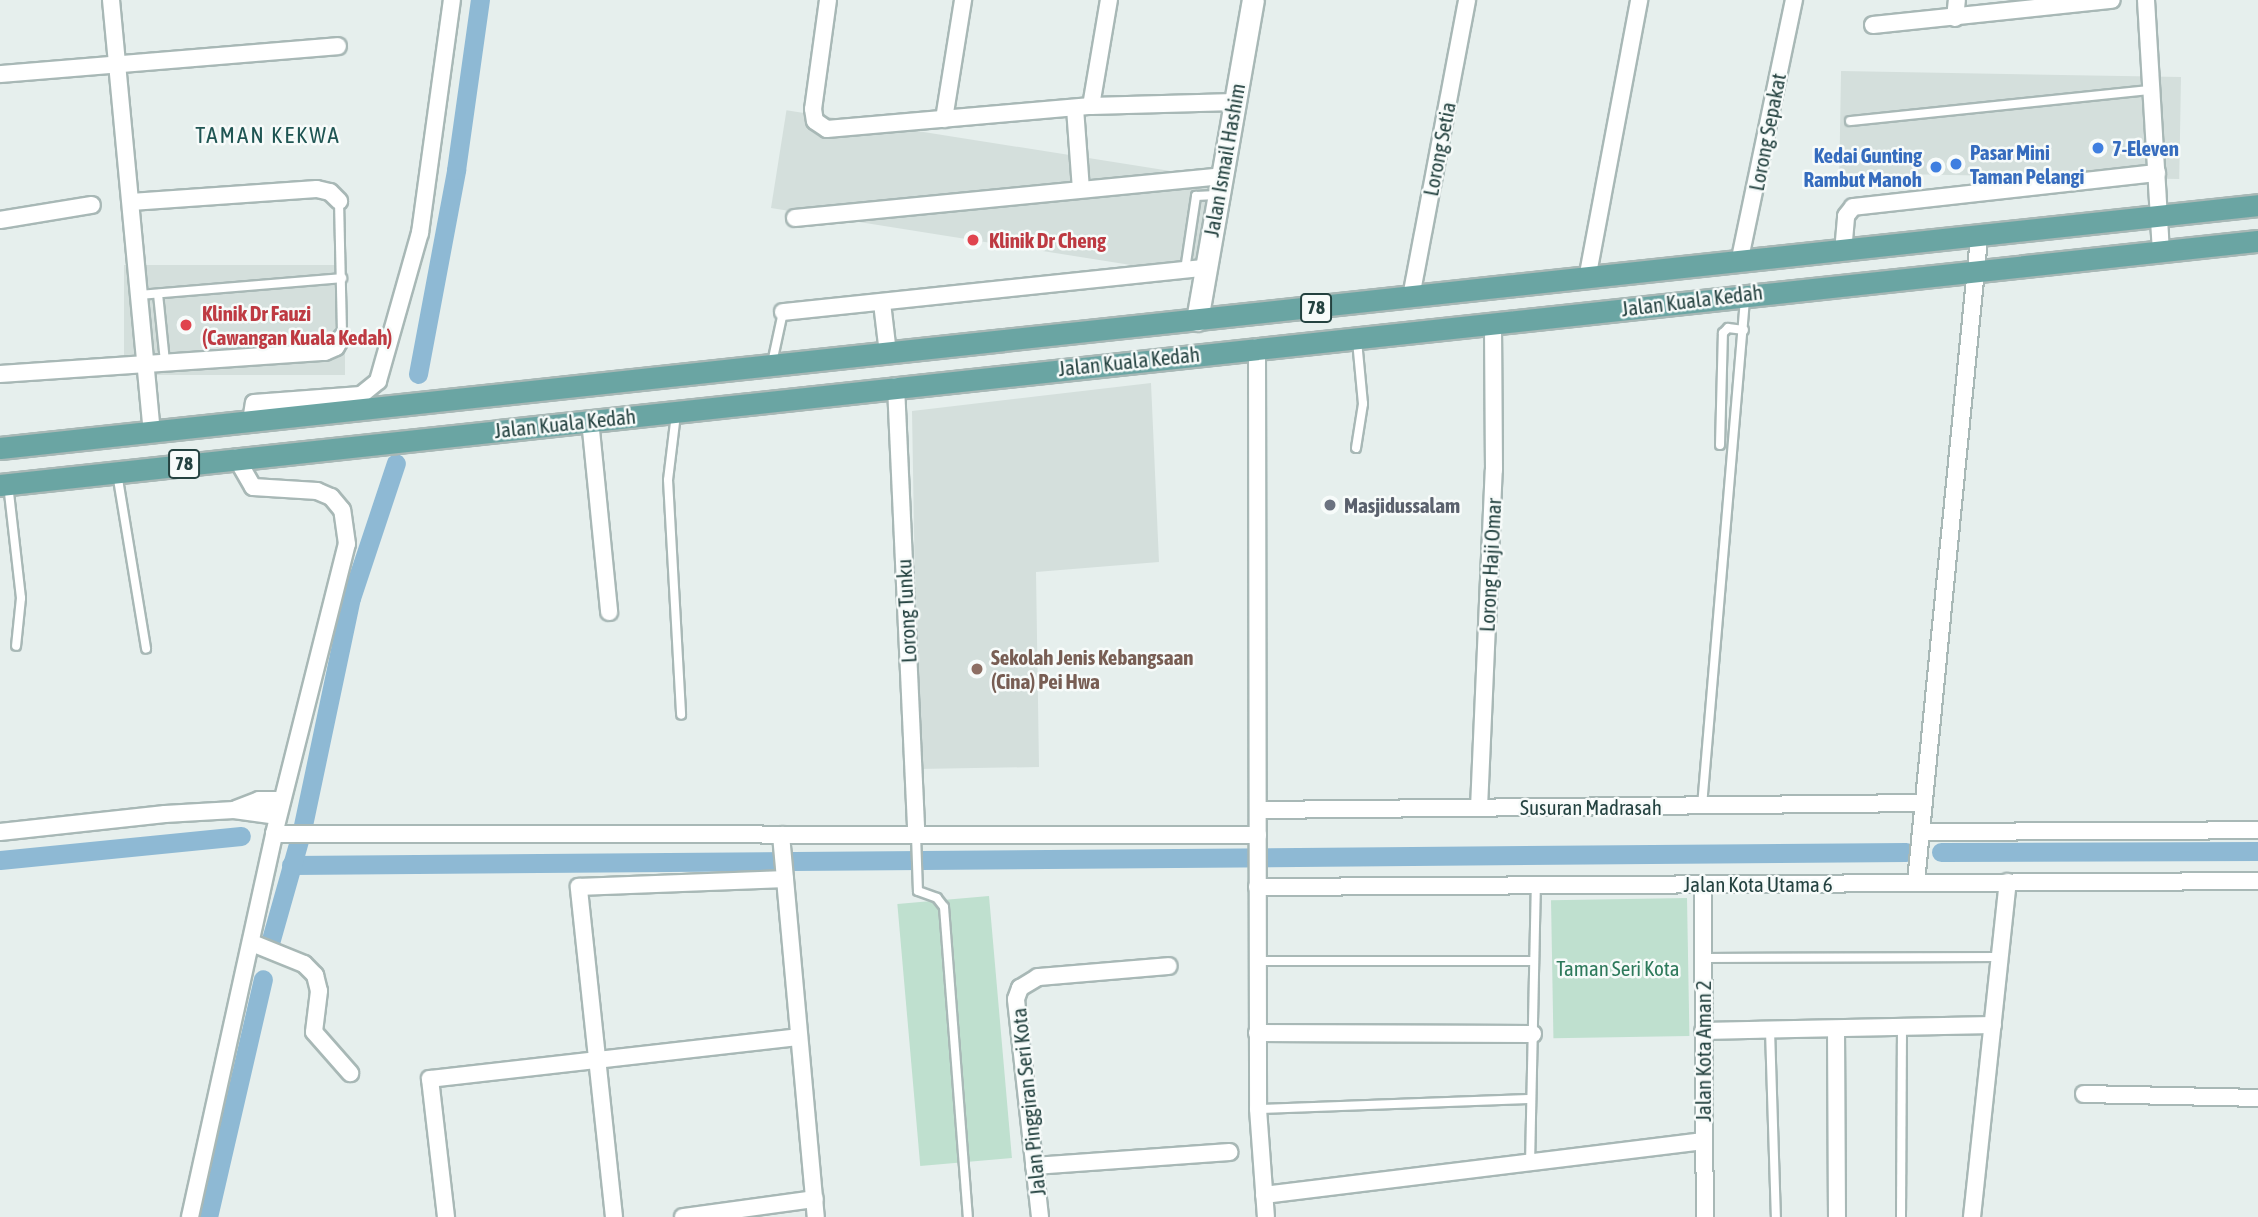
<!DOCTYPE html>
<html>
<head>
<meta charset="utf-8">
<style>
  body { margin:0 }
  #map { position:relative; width:2258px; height:1217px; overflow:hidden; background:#e6efed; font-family:"Asap Condensed",sans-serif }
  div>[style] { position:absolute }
  .built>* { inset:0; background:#d4dfdc; transform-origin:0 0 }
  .green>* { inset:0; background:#bfe0cf; transform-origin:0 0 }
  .canal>* { height:19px; margin:-9.5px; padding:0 9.5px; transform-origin:9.5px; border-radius:9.5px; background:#8eb9d4 }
  .roads { filter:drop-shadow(2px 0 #a8b8b6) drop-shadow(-2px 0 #a8b8b6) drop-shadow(0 2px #a8b8b6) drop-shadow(0 -2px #a8b8b6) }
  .lane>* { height:8px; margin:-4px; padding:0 4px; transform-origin:4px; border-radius:4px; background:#fff }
  .street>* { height:16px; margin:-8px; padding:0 8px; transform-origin:8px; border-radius:8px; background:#fff }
  .secondary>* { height:21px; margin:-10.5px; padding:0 10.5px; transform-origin:10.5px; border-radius:10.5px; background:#fff }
  .primary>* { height:21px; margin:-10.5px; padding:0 10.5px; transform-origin:10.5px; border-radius:10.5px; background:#6aa5a3 }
  .dots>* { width:19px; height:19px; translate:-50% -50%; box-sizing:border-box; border:4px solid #f7fbfa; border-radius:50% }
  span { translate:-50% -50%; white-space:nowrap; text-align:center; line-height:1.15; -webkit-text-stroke:5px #f7fbfa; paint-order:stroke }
  .shield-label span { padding:2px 5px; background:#f7fbfa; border:2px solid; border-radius:5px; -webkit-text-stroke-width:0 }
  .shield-label { font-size:19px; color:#244240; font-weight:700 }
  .street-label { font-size:21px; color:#244240 }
  .shop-label { font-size:21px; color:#366cbe; font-weight:700 }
  .left { translate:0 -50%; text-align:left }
  .right { translate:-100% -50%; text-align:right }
  .health-label { font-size:21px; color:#be3a42; font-weight:700 }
  .worship-label { font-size:21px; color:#5b616d; font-weight:700 }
  .education-label { font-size:21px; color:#785e54; font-weight:700 }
  .park-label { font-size:21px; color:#2d795b }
  .neighbourhood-label { font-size:23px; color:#1f5553; letter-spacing:2px }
</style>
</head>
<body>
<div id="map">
  <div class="built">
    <i style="left:2181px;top:77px;width:102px;height:340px;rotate:91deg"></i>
    <i style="left:1227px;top:180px;width:99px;height:446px;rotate:99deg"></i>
    <i style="left:345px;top:265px;width:110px;height:221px;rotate:90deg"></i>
    <i style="clip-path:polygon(1151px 383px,1159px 562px,1036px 572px,1039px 767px,918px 769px,912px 411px)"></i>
  </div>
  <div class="green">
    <i style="left:989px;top:896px;width:263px;height:92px;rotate:85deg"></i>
    <i style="left:1687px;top:898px;width:138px;height:136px;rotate:89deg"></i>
  </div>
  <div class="canal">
    <i style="left:418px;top:374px;width:208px;rotate:-79.4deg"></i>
    <i style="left:456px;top:170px;width:172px;rotate:-82deg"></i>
    <i style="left:1941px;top:852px;width:317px;rotate:-0.2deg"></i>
    <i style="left:0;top:860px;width:242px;rotate:-5.7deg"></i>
    <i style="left:291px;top:865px;width:1615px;rotate:-0.46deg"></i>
    <i style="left:270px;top:943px;width:117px;rotate:-74.2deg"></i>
    <i style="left:302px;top:830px;width:237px;rotate:-78.1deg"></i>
    <i style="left:351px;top:598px;width:142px;rotate:-71.6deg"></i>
    <i style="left:208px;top:1217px;width:244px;rotate:-77deg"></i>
  </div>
  <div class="roads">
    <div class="lane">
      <i style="left:1850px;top:121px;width:304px;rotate:-5.9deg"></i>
      <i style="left:339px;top:201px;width:136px;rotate:88.7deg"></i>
      <i style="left:1185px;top:270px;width:75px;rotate:-81.5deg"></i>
      <i style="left:1196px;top:196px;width:20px;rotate:-3deg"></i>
      <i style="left:158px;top:294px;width:68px;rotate:84.1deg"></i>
      <i style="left:140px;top:295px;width:203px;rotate:-4.8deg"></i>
      <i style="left:772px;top:363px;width:52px;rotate:-77.8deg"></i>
      <i style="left:676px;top:414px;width:66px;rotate:96.9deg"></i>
      <i style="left:668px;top:480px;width:235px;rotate:86.8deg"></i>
      <i style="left:1720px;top:445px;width:112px;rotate:-88.5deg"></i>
      <i style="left:1723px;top:333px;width:7px;rotate:-45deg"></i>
      <i style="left:1728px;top:328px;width:16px;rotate:7deg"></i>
      <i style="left:1356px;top:448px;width:45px;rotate:-81deg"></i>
      <i style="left:1363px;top:404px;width:64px;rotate:-95.4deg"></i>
      <i style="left:117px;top:473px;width:178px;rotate:80.6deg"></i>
      <i style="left:8px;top:484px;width:115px;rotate:83.5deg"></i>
      <i style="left:21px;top:598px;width:48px;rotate:95.9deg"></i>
      <i style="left:1702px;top:806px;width:509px;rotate:-85.15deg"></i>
      <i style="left:916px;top:835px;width:56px;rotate:88deg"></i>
      <i style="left:918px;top:891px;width:20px;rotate:20deg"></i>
      <i style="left:937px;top:898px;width:11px;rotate:52deg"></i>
      <i style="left:944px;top:907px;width:311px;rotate:85.6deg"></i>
      <i style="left:1703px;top:958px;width:297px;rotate:-0.2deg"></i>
      <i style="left:1258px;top:961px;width:276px"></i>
      <i style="left:1770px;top:1030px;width:187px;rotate:88.2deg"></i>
      <i style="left:1258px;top:1109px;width:273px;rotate:-2.1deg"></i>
      <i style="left:1530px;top:1165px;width:280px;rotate:-88.8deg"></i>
      <i style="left:1901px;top:1217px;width:189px;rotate:-89.7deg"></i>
    </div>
    <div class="street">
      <i style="left:111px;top:0;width:434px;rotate:84.6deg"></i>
      <i style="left:828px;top:0;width:110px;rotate:97.8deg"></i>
      <i style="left:813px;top:109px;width:12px;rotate:81deg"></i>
      <i style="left:815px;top:121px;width:14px;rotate:34deg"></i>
      <i style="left:827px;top:129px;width:265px;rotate:-5deg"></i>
      <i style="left:1091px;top:106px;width:144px;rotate:-1.6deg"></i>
      <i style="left:2146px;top:0;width:249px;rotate:86.6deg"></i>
      <i style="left:1955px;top:18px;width:18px;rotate:-84deg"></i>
      <i style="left:1873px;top:25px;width:240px;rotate:-6deg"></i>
      <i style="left:0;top:74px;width:339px;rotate:-4.7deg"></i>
      <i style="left:1091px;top:106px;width:108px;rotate:-80.4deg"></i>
      <i style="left:1075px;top:108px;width:81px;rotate:85.8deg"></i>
      <i style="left:944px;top:119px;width:121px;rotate:-80.9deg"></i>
      <i style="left:131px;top:202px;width:186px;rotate:-4deg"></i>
      <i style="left:317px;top:189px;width:13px;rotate:13deg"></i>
      <i style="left:330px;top:192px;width:13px;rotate:45deg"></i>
      <i style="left:795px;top:218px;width:429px;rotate:-5.6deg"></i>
      <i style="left:0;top:220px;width:93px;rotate:-9.3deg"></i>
      <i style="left:1843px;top:252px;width:36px;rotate:-85deg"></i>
      <i style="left:1846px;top:216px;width:11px;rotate:-52deg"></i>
      <i style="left:1853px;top:207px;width:306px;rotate:-6.4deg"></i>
      <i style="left:1739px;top:263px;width:269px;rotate:-78.2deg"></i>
      <i style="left:1587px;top:279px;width:284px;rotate:-79.4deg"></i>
      <i style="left:1411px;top:297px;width:302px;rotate:-79.3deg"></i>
      <i style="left:882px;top:303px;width:50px;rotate:83.2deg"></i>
      <i style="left:783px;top:312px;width:424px;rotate:-6deg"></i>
      <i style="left:1257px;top:347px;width:762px;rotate:89.92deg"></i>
      <i style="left:1258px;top:1109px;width:108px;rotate:85.8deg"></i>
      <i style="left:0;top:374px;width:326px;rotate:-3.9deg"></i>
      <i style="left:325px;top:352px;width:12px;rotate:-24deg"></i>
      <i style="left:336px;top:347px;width:12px;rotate:-59deg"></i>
      <i style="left:896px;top:386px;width:449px;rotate:87.4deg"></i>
      <i style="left:590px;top:420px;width:193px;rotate:84.3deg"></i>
      <i style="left:251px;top:421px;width:18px;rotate:-81deg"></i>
      <i style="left:254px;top:403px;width:107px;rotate:-4.3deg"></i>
      <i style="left:361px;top:395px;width:22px;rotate:-39deg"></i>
      <i style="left:378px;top:381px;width:154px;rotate:-74.2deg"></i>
      <i style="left:420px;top:233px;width:235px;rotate:-82.2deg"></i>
      <i style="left:1479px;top:808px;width:338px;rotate:-87.5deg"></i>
      <i style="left:1494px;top:470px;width:148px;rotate:-90.4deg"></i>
      <i style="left:236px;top:809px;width:25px;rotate:-21deg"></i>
      <i style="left:259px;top:800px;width:23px"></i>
      <i style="left:1258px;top:810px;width:666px;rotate:-0.6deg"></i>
      <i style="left:0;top:832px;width:166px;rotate:-6.2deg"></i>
      <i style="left:165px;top:814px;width:69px;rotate:-3.3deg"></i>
      <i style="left:234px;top:810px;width:44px;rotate:7.8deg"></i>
      <i style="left:1922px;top:832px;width:336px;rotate:-0.3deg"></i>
      <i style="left:274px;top:834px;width:984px;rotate:0.06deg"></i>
      <i style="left:781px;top:835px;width:384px;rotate:84.8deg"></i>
      <i style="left:1916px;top:882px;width:647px;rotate:-84.41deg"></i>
      <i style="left:1703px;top:884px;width:333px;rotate:89.7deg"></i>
      <i style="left:1257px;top:887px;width:1001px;rotate:-0.34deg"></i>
      <i style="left:252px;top:943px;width:56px;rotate:22deg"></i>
      <i style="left:304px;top:964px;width:16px;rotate:45deg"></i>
      <i style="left:315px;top:975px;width:16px;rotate:76deg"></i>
      <i style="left:319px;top:991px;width:41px;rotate:97deg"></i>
      <i style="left:314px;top:1032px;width:55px;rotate:48.7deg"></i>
      <i style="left:1836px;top:1029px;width:188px;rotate:89.7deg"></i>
      <i style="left:1703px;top:1031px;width:290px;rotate:-1.2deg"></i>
      <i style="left:1257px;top:1033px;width:276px;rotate:0.2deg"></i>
      <i style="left:2084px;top:1094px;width:174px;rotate:1.3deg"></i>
      <i style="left:1034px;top:1166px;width:196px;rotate:-4.1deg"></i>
      <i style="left:1264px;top:1195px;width:443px;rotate:-7deg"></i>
      <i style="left:190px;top:1217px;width:392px;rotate:-77.6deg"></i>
      <i style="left:274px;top:834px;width:299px;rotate:-75.9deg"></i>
      <i style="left:347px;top:544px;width:34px;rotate:-98deg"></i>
      <i style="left:342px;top:510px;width:17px;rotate:-130deg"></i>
      <i style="left:331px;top:497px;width:15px;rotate:-157deg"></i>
      <i style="left:317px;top:491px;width:64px;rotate:-176.4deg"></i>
      <i style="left:253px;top:487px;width:34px;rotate:-120deg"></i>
      <i style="left:446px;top:1217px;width:139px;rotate:-96.6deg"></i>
      <i style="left:430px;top:1079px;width:371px;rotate:-6.5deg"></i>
      <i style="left:614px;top:1217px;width:332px;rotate:-96.1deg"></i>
      <i style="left:579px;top:887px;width:206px;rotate:-2.2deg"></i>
      <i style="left:683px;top:1217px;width:133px;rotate:-7.8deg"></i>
      <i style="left:1040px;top:1217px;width:219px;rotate:-96.3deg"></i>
      <i style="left:1016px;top:999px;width:12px;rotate:-70deg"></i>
      <i style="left:1020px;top:988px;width:21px;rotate:-31deg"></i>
      <i style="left:1038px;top:977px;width:131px;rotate:-4.8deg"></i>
      <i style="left:1972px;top:1217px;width:337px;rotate:-83.9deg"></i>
    </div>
    <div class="secondary">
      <i style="left:1197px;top:320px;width:325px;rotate:-80.1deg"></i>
    </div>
    <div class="primary">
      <i style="left:0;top:448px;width:2271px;rotate:-6.14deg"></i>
      <i style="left:0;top:485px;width:2271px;rotate:-6.17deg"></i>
    </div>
  </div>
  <div class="dots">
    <i style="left:2098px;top:148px;background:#3f7fe0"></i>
    <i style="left:1956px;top:164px;background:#3f7fe0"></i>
    <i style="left:1936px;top:167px;background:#3f7fe0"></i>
    <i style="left:973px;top:240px;background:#e0444e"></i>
    <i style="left:186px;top:325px;background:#e0444e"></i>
    <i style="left:1330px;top:505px;background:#6b7280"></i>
    <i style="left:977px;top:669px;background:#8d6e63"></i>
  </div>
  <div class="shield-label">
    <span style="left:1316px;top:308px">78</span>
    <span style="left:184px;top:464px">78</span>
  </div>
  <div class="street-label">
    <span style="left:1767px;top:132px;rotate:-79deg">Lorong Sepakat</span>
    <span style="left:1439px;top:149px;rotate:-79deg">Lorong Setia</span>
    <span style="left:1224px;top:160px;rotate:-80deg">Jalan Ismail Hashim</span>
    <span style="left:1692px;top:300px;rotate:-7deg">Jalan Kuala Kedah</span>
    <span style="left:1129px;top:361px;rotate:-6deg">Jalan Kuala Kedah</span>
    <span style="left:565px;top:423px;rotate:-6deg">Jalan Kuala Kedah</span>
    <span style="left:1490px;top:565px;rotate:-87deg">Lorong Haji Omar</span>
    <span style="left:906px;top:611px;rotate:-93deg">Lorong Tunku</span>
    <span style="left:1591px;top:807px">Susuran Madrasah</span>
    <span style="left:1758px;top:884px">Jalan Kota Utama 6</span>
    <span style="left:1703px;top:1051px;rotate:-90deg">Jalan Kota Aman 2</span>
    <span style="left:1028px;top:1102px;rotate:-96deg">Jalan Pinggiran Seri Kota</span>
  </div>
  <div class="shop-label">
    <span class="left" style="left:2112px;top:148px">7-Eleven</span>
    <span class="left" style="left:1970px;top:164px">Pasar Mini<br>Taman Pelangi</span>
    <span class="right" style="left:1922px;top:167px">Kedai Gunting<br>Rambut Manoh</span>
  </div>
  <div class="health-label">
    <span class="left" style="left:989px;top:240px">Klinik Dr Cheng</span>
    <span class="left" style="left:202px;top:325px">Klinik Dr Fauzi<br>(Cawangan Kuala Kedah)</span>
  </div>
  <div class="worship-label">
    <span class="left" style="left:1344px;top:505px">Masjidussalam</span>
  </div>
  <div class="education-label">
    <span class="left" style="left:991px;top:669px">Sekolah Jenis Kebangsaan<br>(Cina) Pei Hwa</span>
  </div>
  <div class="park-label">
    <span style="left:1618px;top:968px">Taman Seri Kota</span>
  </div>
  <div class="neighbourhood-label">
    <span style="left:268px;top:135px">TAMAN KEKWA</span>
  </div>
</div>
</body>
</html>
